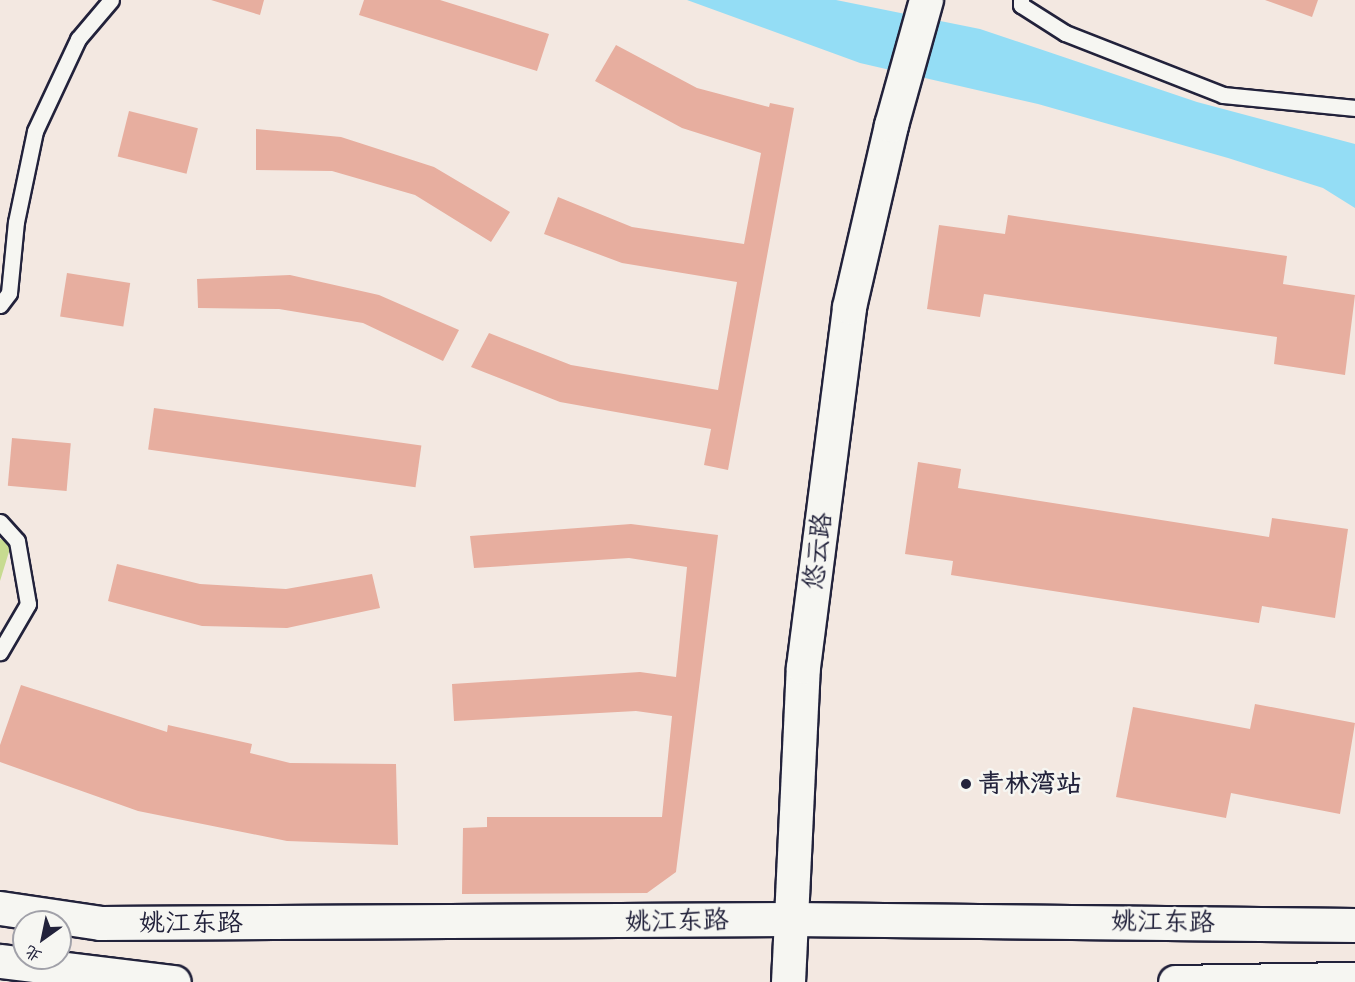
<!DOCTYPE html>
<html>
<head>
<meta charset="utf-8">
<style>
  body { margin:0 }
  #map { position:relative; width:1355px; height:982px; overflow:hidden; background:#f3e8e1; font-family:Itim,"LXGW WenKai TC",sans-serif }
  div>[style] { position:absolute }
  .green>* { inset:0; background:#c7db90 }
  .water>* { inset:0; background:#94ddf5 }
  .building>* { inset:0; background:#e7ae9f; transform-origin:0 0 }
  .roads { filter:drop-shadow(2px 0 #22223b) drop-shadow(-2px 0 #22223b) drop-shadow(0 2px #22223b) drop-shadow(0 -2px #22223b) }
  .service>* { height:15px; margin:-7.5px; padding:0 7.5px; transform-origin:7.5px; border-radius:7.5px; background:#f6f6f2 }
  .tertiary>* { height:33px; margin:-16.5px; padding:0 16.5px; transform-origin:16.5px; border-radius:16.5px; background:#f6f6f2 }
  .secondary>* { height:33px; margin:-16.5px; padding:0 16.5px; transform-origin:16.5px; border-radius:16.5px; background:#f6f6f2 }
  .dots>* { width:16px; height:16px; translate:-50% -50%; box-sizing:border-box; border:3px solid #f6f6f2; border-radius:50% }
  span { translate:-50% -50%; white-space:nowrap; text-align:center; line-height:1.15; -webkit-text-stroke:5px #f6f6f2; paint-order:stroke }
  .street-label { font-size:26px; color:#22223b }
  .poi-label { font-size:26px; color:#22223b; font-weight:700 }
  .left { translate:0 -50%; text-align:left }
  .north { position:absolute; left:12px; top:910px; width:60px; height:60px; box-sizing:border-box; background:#f6f6f2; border:2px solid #a1a1a9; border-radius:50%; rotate:213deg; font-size:16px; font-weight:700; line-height:24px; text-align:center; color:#22223b }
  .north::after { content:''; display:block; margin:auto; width:21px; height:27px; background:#22223b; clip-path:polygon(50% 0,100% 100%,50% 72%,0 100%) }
</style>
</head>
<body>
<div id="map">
  <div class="green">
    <i style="clip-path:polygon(0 539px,12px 542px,0 581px)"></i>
  </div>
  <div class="water">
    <i style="clip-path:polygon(687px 0,836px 0,980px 29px,1197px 102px,1355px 144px,1355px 208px,1323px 188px,1228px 158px,1038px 104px,860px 63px)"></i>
  </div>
  <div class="building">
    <i style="clip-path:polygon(211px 0,264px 0,260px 15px)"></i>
    <i style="clip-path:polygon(364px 0,440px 0,549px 34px,537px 71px,359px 15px)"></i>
    <i style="clip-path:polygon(1265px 0,1318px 0,1312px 17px)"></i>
    <i style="clip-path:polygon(616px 45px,697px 88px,769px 107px,770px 103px,794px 108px,728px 470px,704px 465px,711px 429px,560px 402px,471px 367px,489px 333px,571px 365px,718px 390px,737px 282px,622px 263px,544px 234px,558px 197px,632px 227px,744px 244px,761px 153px,682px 128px,595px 81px)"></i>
    <i style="left:129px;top:111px;width:71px;height:47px;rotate:14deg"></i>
    <i style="clip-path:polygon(256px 129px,341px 137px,434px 167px,510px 212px,491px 242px,415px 195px,332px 171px,256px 170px)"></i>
    <i style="clip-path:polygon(1008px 215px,1287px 256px,1283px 284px,1355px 295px,1345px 375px,1274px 364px,1277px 337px,984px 294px,980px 317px,927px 309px,939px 225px,1005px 234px)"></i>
    <i style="left:67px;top:273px;width:64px;height:44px;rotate:9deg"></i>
    <i style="clip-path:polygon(290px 275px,379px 295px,459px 330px,443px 361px,363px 323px,279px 309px,198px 308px,197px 279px)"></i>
    <i style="left:154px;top:408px;width:270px;height:42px;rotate:8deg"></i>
    <i style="left:12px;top:438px;width:59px;height:48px;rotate:5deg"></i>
    <i style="clip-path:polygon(918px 462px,961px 469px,958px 488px,1269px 537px,1272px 518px,1348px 529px,1335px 618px,1262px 606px,1259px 623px,951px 575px,953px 561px,905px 554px)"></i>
    <i style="clip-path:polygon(631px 524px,718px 535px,676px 872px,647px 893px,462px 894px,463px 828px,487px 827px,487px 817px,662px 817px,672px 716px,636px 711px,454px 721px,452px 684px,640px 672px,676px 677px,687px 567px,629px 558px,474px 568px,470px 536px)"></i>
    <i style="clip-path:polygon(117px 564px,200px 584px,286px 589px,372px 574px,380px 608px,287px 628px,202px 626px,108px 601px)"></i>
    <i style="clip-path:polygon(21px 685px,167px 732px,168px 725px,252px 744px,250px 753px,290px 763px,396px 764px,398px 845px,287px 841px,138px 811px,0 762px,0 745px)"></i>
    <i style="clip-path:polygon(1255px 704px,1355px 723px,1340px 814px,1231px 793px,1226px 818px,1116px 797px,1133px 707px,1250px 729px)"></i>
  </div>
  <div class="roads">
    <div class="service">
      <i style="left:1021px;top:0;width:5px;rotate:90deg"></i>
      <i style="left:1021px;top:5px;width:52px;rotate:32.5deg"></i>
      <i style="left:1065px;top:33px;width:170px;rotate:21.4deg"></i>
      <i style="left:1223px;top:95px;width:133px;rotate:5.6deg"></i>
      <i style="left:0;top:305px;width:15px;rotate:-53deg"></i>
      <i style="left:9px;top:293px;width:71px;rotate:-84.4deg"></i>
      <i style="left:16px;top:222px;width:93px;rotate:-78.2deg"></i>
      <i style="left:35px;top:131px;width:102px;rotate:-64.9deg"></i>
      <i style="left:78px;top:39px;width:51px;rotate:-49.8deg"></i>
      <i style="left:0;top:522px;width:25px;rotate:48deg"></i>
      <i style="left:17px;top:541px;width:64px;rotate:80.1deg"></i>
      <i style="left:28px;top:604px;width:56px;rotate:120.3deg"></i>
    </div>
    <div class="tertiary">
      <i style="left:788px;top:982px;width:315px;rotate:-87.3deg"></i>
      <i style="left:803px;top:667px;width:363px;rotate:-82.7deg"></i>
      <i style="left:849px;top:307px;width:187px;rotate:-77deg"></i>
      <i style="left:891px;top:125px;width:130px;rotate:-74.4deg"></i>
    </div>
    <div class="secondary">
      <i style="left:0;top:908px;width:101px;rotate:8.5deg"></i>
      <i style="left:100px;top:923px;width:690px;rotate:-0.33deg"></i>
      <i style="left:790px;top:919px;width:565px;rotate:0.61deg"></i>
      <i style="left:0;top:961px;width:175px;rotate:6.9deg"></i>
      <i style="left:1175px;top:982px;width:180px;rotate:-1deg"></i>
    </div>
  </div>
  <div class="dots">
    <i style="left:966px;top:784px;background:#22223b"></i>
  </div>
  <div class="street-label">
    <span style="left:818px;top:551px;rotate:-83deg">悠云路</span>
    <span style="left:677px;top:921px;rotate:-1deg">姚江东路</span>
    <span style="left:1163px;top:922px;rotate:1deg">姚江东路</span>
    <span style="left:191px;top:923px">姚江东路</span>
  </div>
  <div class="poi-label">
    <span class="left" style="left:978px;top:784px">青林湾站</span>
  </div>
  <div class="north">北</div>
</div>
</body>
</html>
